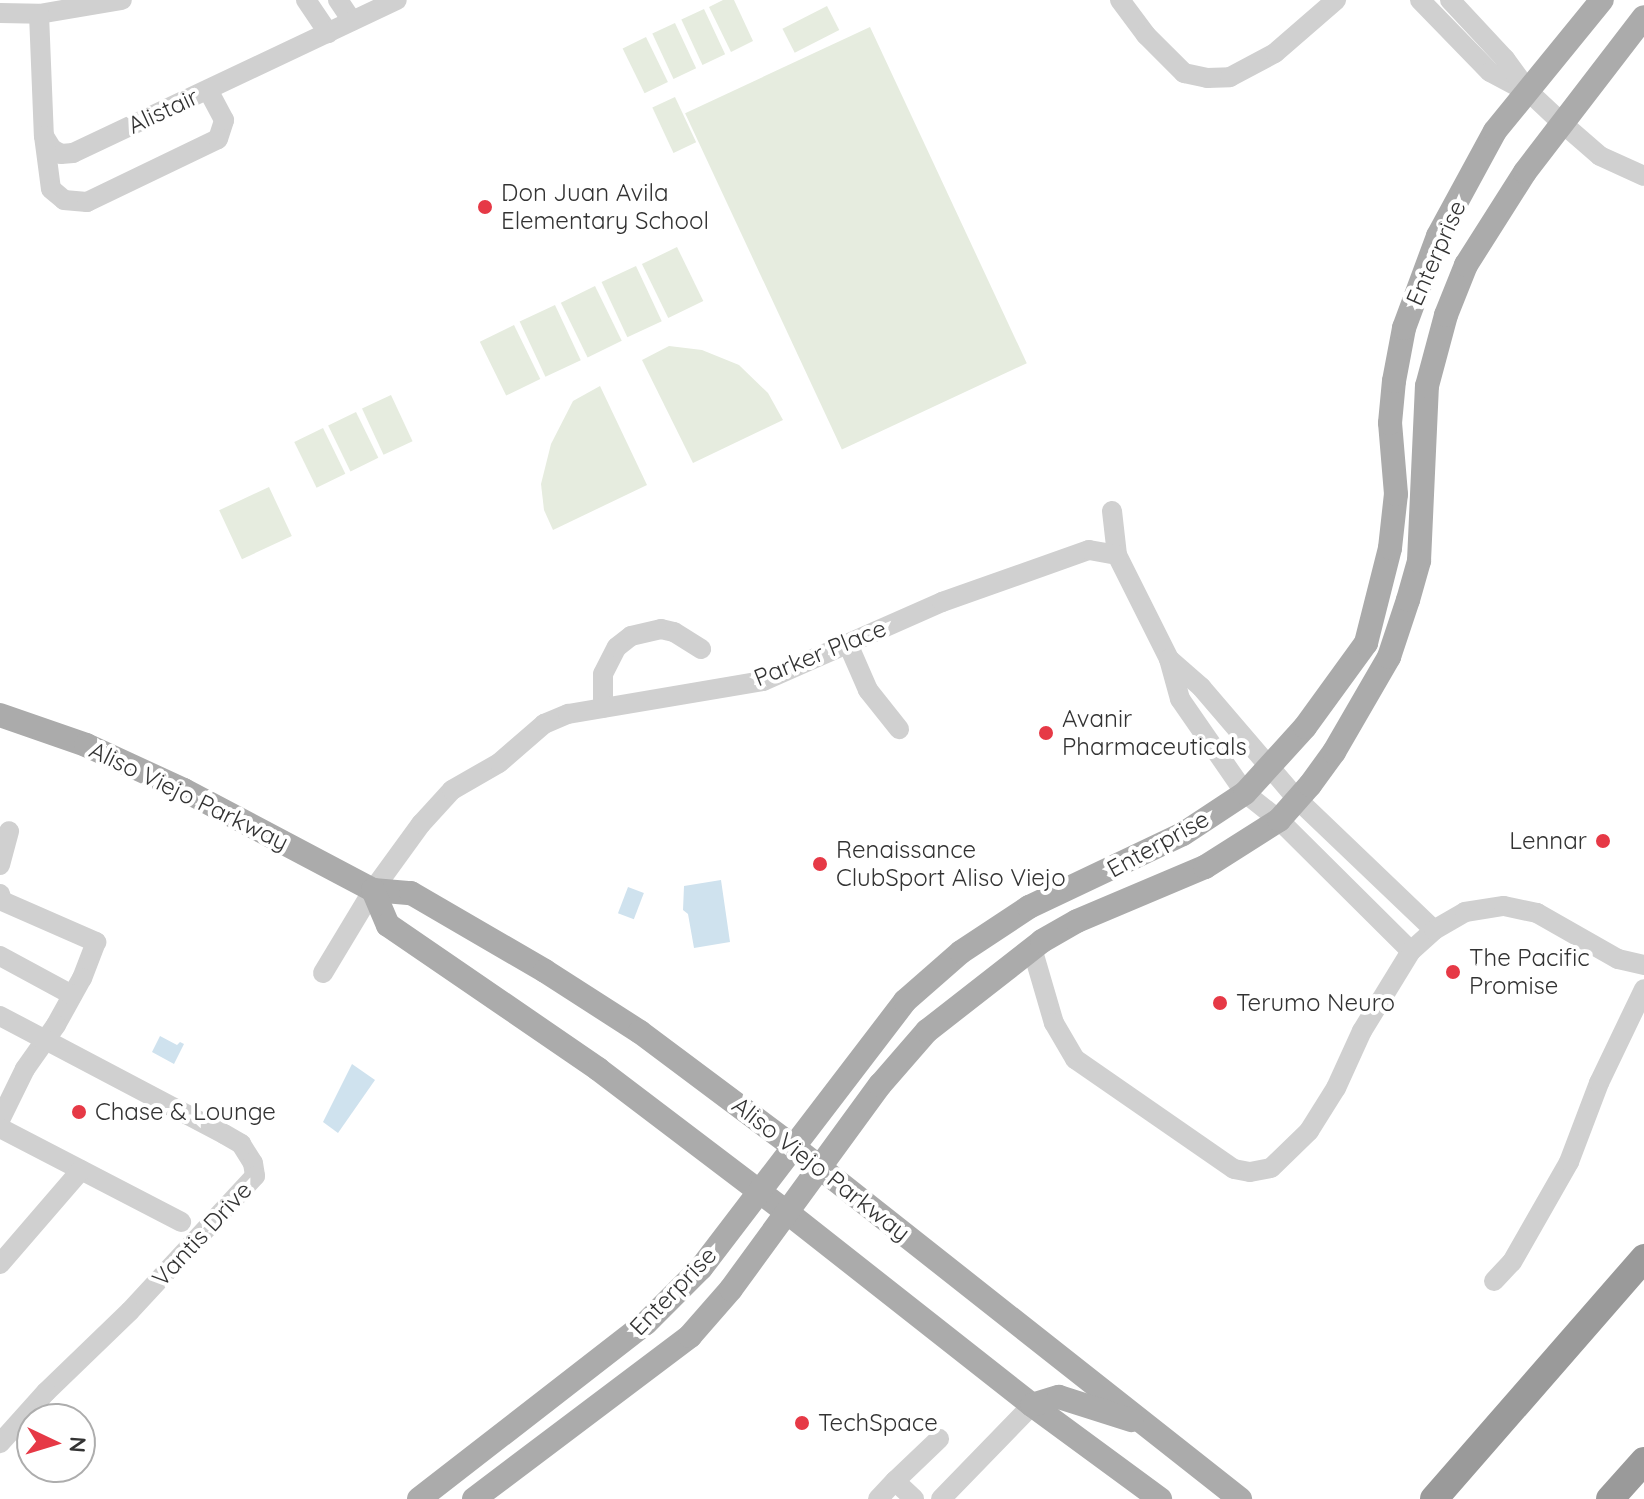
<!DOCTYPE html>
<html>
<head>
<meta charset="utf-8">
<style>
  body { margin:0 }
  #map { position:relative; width:1644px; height:1499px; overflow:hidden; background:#fff; font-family:Quicksand,sans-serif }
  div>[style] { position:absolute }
  .green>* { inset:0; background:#e6ecdf; transform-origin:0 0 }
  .water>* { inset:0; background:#cfe2ee; transform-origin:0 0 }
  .minor>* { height:20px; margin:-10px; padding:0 10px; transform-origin:10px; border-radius:10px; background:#d0d0d0 }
  .major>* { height:24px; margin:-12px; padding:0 12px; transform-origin:12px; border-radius:12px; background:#ababab }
  .highway>* { height:28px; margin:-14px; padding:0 14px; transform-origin:14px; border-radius:14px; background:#9a9a9a }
  .dots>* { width:22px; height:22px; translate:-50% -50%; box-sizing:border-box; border:4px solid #fff; border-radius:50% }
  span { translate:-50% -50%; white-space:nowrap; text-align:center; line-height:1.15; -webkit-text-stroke:8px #fff; paint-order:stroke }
  .street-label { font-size:24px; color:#333 }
  .poi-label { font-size:24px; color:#333 }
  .left { translate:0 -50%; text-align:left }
  .right { translate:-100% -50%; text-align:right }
  .north { position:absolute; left:16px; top:1403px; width:80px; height:80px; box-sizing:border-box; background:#fff; border:2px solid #adadad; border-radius:50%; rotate:94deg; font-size:22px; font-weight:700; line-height:32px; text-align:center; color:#333 }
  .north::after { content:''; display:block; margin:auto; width:28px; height:36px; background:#e63946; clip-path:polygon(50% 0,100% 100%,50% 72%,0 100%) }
</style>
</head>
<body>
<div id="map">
  <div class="green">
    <i style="clip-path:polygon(723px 0,734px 0,753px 41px,731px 52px,709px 7px)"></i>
    <i style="left:827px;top:6px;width:27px;height:50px;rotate:63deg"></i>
    <i style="left:704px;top:9px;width:50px;height:25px;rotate:65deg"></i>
    <i style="left:675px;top:23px;width:50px;height:25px;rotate:65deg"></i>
    <i style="left:870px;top:27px;width:371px;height:204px;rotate:65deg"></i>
    <i style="left:646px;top:37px;width:50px;height:26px;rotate:64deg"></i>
    <i style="left:675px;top:97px;width:50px;height:25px;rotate:65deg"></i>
    <i style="left:677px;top:247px;width:60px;height:39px;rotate:64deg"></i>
    <i style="left:636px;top:266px;width:61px;height:38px;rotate:65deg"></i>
    <i style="left:595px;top:286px;width:61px;height:38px;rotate:64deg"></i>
    <i style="left:555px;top:305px;width:61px;height:39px;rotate:65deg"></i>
    <i style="left:514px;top:325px;width:60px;height:38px;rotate:64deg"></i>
    <i style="clip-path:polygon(669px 346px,702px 350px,739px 365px,768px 393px,783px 420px,693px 463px,642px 360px)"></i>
    <i style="clip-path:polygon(600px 386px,647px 485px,553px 530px,544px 510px,541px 484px,551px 444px,573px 401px)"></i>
    <i style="left:391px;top:395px;width:51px;height:32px;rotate:65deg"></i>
    <i style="left:356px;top:412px;width:51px;height:31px;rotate:64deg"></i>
    <i style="left:323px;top:428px;width:51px;height:32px;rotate:64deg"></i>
    <i style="left:269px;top:487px;width:54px;height:55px;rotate:65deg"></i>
  </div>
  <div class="water">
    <i style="clip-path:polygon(721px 880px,730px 942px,694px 948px,688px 914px,683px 910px,684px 886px)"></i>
    <i style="left:628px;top:887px;width:17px;height:28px;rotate:21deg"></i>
    <i style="clip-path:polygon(160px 1036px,177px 1045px,180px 1042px,184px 1044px,174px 1064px,152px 1052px)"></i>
    <i style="clip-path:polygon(352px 1064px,375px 1080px,338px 1133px,323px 1122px)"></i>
  </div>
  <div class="minor">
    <i style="left:306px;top:0;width:40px;rotate:56deg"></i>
    <i style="left:338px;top:0;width:25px;rotate:56deg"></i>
    <i style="left:1120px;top:0;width:44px;rotate:53.4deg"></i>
    <i style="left:1146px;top:35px;width:54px;rotate:45deg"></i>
    <i style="left:1184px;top:73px;width:24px;rotate:12deg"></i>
    <i style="left:1207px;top:78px;width:23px;rotate:-2deg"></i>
    <i style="left:1230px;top:77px;width:51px;rotate:-28.1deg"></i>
    <i style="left:1275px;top:53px;width:81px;rotate:-41deg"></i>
    <i style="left:1420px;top:0;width:100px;rotate:45.8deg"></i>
    <i style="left:1490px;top:72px;width:43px;rotate:27.8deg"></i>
    <i style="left:1450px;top:0;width:81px;rotate:47deg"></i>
    <i style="left:1505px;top:59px;width:42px;rotate:53.7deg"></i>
    <i style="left:1530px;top:93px;width:44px;rotate:43.2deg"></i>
    <i style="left:1562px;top:123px;width:50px;rotate:41deg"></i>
    <i style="left:1600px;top:156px;width:48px;rotate:24.4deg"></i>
    <i style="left:0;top:13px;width:39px;rotate:1deg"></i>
    <i style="left:39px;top:14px;width:84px;rotate:-9.6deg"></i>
    <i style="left:39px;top:14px;width:122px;rotate:87.7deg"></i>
    <i style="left:44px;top:136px;width:15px;rotate:58deg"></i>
    <i style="left:52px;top:149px;width:10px;rotate:29deg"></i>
    <i style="left:61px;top:154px;width:12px;rotate:-5deg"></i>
    <i style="left:73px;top:153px;width:358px;rotate:-25.3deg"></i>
    <i style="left:44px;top:136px;width:53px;rotate:82.5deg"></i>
    <i style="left:51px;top:189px;width:17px;rotate:40deg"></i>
    <i style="left:64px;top:200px;width:23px;rotate:5deg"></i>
    <i style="left:87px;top:202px;width:145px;rotate:-25.7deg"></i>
    <i style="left:218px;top:139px;width:20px;rotate:-72deg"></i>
    <i style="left:224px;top:120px;width:34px;rotate:-118deg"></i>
    <i style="left:1112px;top:511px;width:44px;rotate:83.5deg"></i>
    <i style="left:1117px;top:555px;width:116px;rotate:63.4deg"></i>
    <i style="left:1169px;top:659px;width:41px;rotate:74.6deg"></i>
    <i style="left:1180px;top:699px;width:114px;rotate:55.3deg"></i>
    <i style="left:1245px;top:793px;width:43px;rotate:38.5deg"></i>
    <i style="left:1279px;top:820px;width:186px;rotate:44.8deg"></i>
    <i style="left:848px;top:644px;width:50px;rotate:66.5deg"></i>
    <i style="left:868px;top:690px;width:50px;rotate:51.5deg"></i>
    <i style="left:1169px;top:659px;width:43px;rotate:41.2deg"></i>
    <i style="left:1201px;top:687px;width:149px;rotate:49.4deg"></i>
    <i style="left:1298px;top:800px;width:188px;rotate:43.7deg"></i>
    <i style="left:603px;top:708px;width:34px;rotate:-90deg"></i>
    <i style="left:603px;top:674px;width:30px;rotate:-63deg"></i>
    <i style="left:617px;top:647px;width:18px;rotate:-38deg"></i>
    <i style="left:631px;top:636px;width:31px;rotate:-13deg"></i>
    <i style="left:661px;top:629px;width:13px;rotate:13deg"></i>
    <i style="left:674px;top:632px;width:32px;rotate:32deg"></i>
    <i style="left:0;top:865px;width:35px;rotate:-75deg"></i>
    <i style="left:0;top:894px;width:7px;rotate:74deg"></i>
    <i style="left:2px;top:901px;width:103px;rotate:23.6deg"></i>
    <i style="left:96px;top:942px;width:39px;rotate:111deg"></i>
    <i style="left:82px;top:978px;width:54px;rotate:119deg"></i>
    <i style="left:56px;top:1025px;width:54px;rotate:125.2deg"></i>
    <i style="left:25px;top:1069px;width:57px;rotate:116.1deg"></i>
    <i style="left:1032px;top:948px;width:78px;rotate:73.7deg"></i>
    <i style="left:1054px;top:1023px;width:42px;rotate:59.7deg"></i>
    <i style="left:1075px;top:1059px;width:193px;rotate:34.7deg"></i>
    <i style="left:1234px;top:1169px;width:16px;rotate:11deg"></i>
    <i style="left:1250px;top:1172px;width:21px;rotate:-11deg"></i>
    <i style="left:1271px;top:1168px;width:53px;rotate:-44.2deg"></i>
    <i style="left:1309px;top:1131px;width:51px;rotate:-57.9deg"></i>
    <i style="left:1336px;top:1088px;width:63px;rotate:-65.5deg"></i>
    <i style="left:1362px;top:1031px;width:94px;rotate:-58.5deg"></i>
    <i style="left:1411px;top:951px;width:31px;rotate:-42deg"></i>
    <i style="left:1434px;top:930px;width:36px;rotate:-30deg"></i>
    <i style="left:1465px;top:912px;width:39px;rotate:-9deg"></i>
    <i style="left:1504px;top:906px;width:34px;rotate:12deg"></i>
    <i style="left:1537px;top:913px;width:93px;rotate:29.6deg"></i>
    <i style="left:1618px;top:959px;width:27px;rotate:13deg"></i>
    <i style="left:0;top:956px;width:82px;rotate:28.4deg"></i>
    <i style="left:323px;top:973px;width:97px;rotate:-58.9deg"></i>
    <i style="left:373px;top:890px;width:82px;rotate:-54deg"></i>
    <i style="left:421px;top:824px;width:46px;rotate:-47.6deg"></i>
    <i style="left:452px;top:790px;width:54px;rotate:-29.9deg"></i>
    <i style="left:499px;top:763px;width:60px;rotate:-40.9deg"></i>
    <i style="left:544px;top:724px;width:26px;rotate:-23deg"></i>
    <i style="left:568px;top:714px;width:198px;rotate:-9.6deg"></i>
    <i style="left:763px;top:681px;width:196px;rotate:-23.8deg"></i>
    <i style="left:942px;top:602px;width:156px;rotate:-19.5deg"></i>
    <i style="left:1089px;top:550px;width:28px;rotate:10deg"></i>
    <i style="left:0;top:1016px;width:253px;rotate:27.8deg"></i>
    <i style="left:224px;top:1134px;width:20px;rotate:30deg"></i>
    <i style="left:241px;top:1144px;width:22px;rotate:58deg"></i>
    <i style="left:253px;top:1163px;width:13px;rotate:81deg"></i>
    <i style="left:255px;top:1176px;width:184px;rotate:132.8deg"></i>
    <i style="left:130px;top:1311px;width:117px;rotate:136deg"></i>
    <i style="left:46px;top:1392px;width:69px;rotate:132deg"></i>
    <i style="left:0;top:1128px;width:204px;rotate:27.4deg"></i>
    <i style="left:0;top:1264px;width:124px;rotate:-49.2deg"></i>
    <i style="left:1494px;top:1281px;width:26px;rotate:-47deg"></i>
    <i style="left:1512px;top:1262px;width:115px;rotate:-60.3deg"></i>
    <i style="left:1569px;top:1162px;width:85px;rotate:-69.2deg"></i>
    <i style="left:1599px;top:1083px;width:104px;rotate:-64.4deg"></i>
    <i style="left:895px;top:1481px;width:61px;rotate:-43.7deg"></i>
    <i style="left:878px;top:1499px;width:25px;rotate:-47deg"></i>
    <i style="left:895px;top:1481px;width:26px;rotate:43deg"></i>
    <i style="left:941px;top:1499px;width:131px;rotate:-45.9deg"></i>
  </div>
  <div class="major">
    <i style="left:0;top:715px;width:91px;rotate:19.2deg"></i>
    <i style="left:86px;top:745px;width:108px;rotate:24.7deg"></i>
    <i style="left:184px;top:790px;width:214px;rotate:27.9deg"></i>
    <i style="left:373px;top:890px;width:38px;rotate:5deg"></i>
    <i style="left:411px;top:893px;width:155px;rotate:30.2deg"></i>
    <i style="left:545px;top:971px;width:113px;rotate:32.7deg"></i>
    <i style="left:640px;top:1032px;width:194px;rotate:36.8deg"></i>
    <i style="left:795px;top:1148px;width:567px;rotate:38.27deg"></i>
    <i style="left:373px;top:890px;width:38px;rotate:67deg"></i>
    <i style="left:388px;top:925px;width:255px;rotate:34.4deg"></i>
    <i style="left:598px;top:1069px;width:238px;rotate:37.2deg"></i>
    <i style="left:788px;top:1213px;width:310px;rotate:38.2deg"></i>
    <i style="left:1032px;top:1405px;width:159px;rotate:36.3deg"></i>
    <i style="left:1032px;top:1405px;width:28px;rotate:-17deg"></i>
    <i style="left:1059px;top:1397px;width:76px;rotate:17.7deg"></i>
    <i style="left:419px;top:1499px;width:287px;rotate:-37.8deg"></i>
    <i style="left:646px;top:1323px;width:78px;rotate:-45deg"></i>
    <i style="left:701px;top:1268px;width:336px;rotate:-52.6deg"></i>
    <i style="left:905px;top:1001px;width:74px;rotate:-41.2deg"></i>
    <i style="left:961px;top:952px;width:82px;rotate:-33.5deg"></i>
    <i style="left:1029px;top:907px;width:170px;rotate:-25.4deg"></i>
    <i style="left:1183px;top:834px;width:74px;rotate:-33.5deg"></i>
    <i style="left:1245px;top:793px;width:89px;rotate:-47.7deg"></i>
    <i style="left:1305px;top:727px;width:104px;rotate:-54deg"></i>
    <i style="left:1366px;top:643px;width:98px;rotate:-75.8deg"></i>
    <i style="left:1390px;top:548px;width:54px;rotate:-83.7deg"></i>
    <i style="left:1396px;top:494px;width:71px;rotate:-94.8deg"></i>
    <i style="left:1390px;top:423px;width:42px;rotate:-84.6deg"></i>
    <i style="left:1394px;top:381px;width:54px;rotate:-79.3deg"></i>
    <i style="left:1404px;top:328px;width:98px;rotate:-69.7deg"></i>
    <i style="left:1438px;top:236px;width:119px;rotate:-61.5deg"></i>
    <i style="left:1495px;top:131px;width:169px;rotate:-50.8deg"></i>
    <i style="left:474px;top:1499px;width:271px;rotate:-37deg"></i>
    <i style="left:690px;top:1336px;width:62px;rotate:-48.9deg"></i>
    <i style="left:731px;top:1289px;width:253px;rotate:-53.9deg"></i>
    <i style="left:880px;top:1085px;width:72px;rotate:-49deg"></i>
    <i style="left:927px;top:1031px;width:146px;rotate:-38deg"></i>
    <i style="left:1042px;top:941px;width:40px;rotate:-29.7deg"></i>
    <i style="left:1077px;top:921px;width:139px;rotate:-22.9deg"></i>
    <i style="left:1205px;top:867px;width:88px;rotate:-32.4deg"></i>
    <i style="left:1279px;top:820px;width:47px;rotate:-48.5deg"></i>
    <i style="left:1310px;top:785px;width:41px;rotate:-54deg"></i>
    <i style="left:1334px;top:752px;width:110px;rotate:-59.9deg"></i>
    <i style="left:1389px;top:657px;width:60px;rotate:-71.6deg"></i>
    <i style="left:1408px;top:600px;width:41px;rotate:-74.2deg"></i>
    <i style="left:1419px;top:561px;width:175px;rotate:-87.4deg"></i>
    <i style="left:1427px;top:386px;width:73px;rotate:-75deg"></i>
    <i style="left:1446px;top:315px;width:54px;rotate:-68.2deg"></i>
    <i style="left:1466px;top:265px;width:110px;rotate:-57.6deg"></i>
    <i style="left:1525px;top:172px;width:195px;rotate:-52.5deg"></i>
  </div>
  <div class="highway">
    <i style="left:1434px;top:1499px;width:320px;rotate:-48.9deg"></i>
    <i style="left:1610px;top:1499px;width:51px;rotate:-48.2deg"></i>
  </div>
  <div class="dots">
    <i style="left:485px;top:207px;background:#e63946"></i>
    <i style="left:1046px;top:733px;background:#e63946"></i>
    <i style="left:1603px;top:841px;background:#e63946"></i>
    <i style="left:820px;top:864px;background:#e63946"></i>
    <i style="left:1453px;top:972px;background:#e63946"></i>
    <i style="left:1220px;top:1003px;background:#e63946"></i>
    <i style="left:79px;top:1112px;background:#e63946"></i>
    <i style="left:802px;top:1423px;background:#e63946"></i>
  </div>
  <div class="street-label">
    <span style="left:163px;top:111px;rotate:-25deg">Alistair</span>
    <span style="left:1436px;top:253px;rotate:-66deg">Enterprise</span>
    <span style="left:820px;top:653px;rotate:-22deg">Parker Place</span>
    <span style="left:189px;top:796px;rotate:26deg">Aliso Viejo Parkway</span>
    <span style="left:1158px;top:844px;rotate:-29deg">Enterprise</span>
    <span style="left:821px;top:1169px;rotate:38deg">Aliso Viejo Parkway</span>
    <span style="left:202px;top:1234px;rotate:-47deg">Vantis Drive</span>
    <span style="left:673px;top:1291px;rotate:-46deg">Enterprise</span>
  </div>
  <div class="poi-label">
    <span class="left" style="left:501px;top:207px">Don Juan Avila<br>Elementary School</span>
    <span class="left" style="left:1062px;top:733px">Avanir<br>Pharmaceuticals</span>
    <span class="right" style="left:1587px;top:841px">Lennar</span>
    <span class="left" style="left:836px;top:864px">Renaissance<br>ClubSport Aliso Viejo</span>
    <span class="left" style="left:1469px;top:972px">The Pacific<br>Promise</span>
    <span class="left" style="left:1236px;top:1003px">Terumo Neuro</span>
    <span class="left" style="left:95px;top:1112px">Chase &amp; Lounge</span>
    <span class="left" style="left:818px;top:1423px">TechSpace</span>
  </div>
  <div class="north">N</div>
</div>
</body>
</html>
